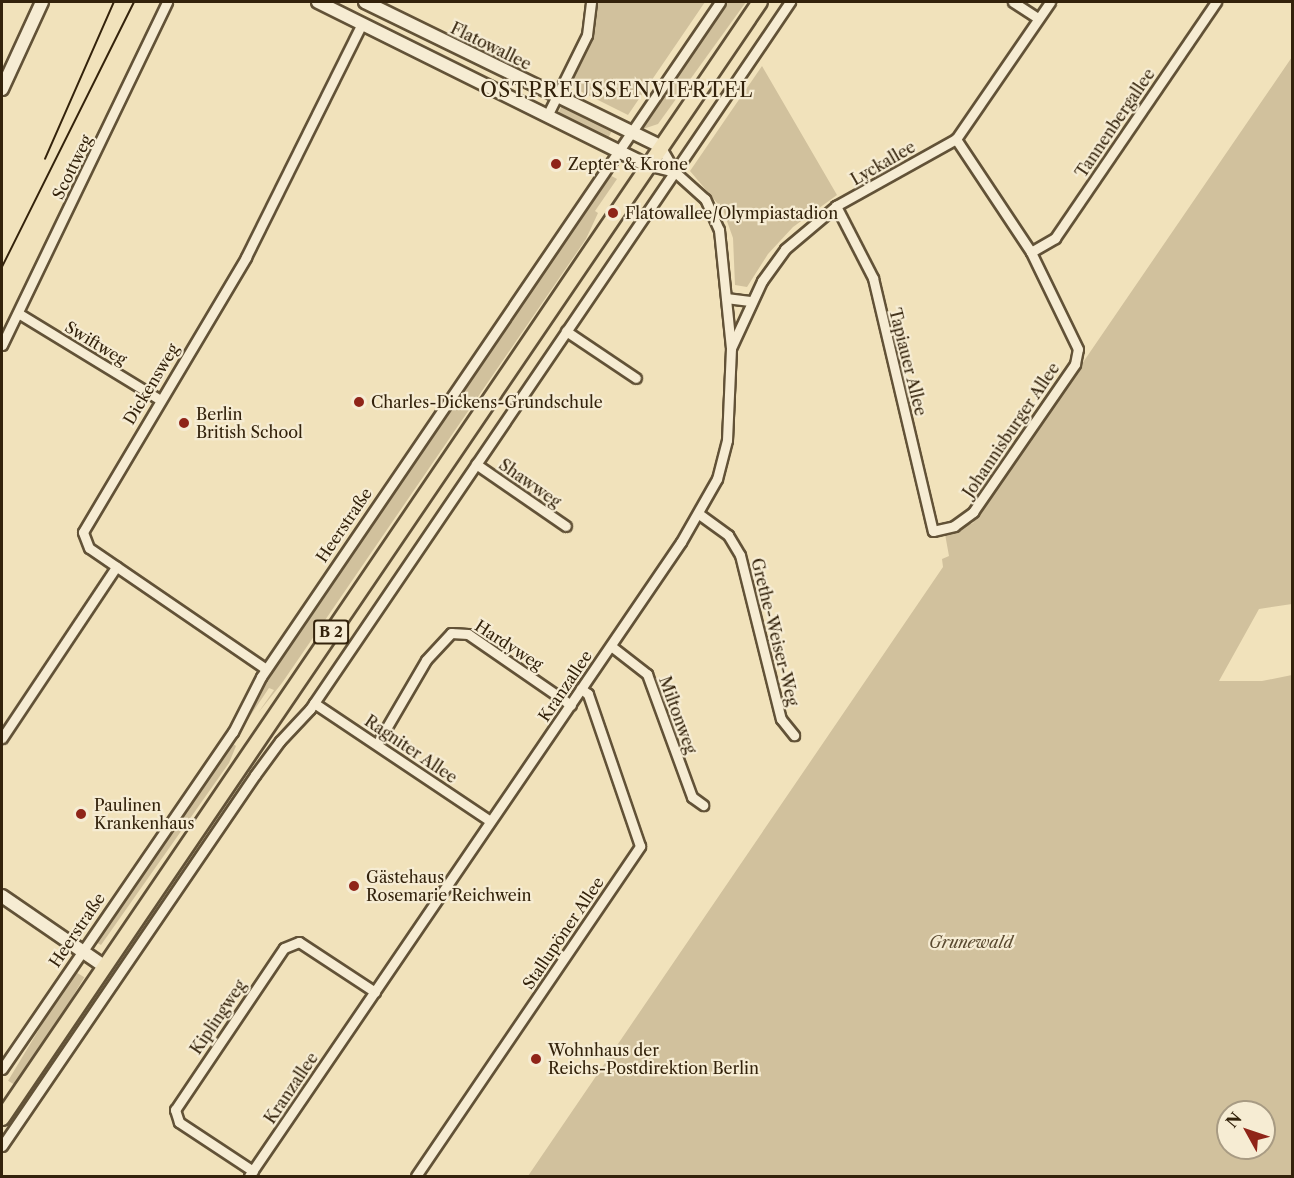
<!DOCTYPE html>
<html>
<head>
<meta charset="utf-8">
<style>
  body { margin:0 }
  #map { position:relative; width:1294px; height:1178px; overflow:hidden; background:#f1e2bb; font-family:"Libre Caslon Text",serif }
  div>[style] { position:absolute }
  .green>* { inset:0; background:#d1c19d; transform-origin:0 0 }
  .roads { filter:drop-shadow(2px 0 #625237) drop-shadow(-2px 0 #625237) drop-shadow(0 2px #625237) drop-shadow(0 -2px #625237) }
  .street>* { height:9px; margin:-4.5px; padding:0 4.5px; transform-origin:4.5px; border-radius:4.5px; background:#f6ecd3 }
  .secondary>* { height:12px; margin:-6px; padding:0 6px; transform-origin:6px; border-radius:6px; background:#f6ecd3 }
  .primary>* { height:14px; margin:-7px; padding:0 7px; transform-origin:7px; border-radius:7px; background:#f1e2bb }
  .tram>* { height:1.5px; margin:-0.75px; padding:0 0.75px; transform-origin:0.75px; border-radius:0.75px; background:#33220b }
  .dots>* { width:16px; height:16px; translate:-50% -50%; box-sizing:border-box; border:3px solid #f6ecd3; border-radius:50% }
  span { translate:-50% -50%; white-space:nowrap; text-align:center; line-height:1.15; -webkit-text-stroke:4.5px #f6ecd3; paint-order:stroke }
  .shield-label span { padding:2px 4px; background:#f6ecd3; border:2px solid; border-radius:4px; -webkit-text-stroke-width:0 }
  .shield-label { font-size:15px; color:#33220b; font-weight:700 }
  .street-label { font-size:16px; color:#33220b }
  .poi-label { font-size:16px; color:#33220b }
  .left { translate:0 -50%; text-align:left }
  .park-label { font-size:16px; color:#5a4a30; font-style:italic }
  .quarter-label { font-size:20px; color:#33220b; letter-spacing:1.5px }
  .frame { position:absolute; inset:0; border:3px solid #33220b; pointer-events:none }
  .north { position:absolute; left:1216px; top:1100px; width:60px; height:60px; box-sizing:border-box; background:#f6ecd3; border:2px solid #a89b83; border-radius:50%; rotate:310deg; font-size:16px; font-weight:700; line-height:24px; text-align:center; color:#33220b }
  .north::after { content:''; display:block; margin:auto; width:21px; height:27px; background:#8f2418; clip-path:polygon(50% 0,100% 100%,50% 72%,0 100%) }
</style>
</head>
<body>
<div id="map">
  <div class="green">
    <i style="clip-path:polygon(597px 2px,705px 2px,628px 115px,570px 86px,592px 38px)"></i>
    <i style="clip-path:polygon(725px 2px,746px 2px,658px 124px,643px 129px,640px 126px)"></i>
    <i style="clip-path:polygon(evenodd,1292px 57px,1292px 604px,1259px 609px,1219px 681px,1262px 681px,1292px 675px,1292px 1176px,528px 1176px,943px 567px,942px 559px,949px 556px,945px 534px,973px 523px,1292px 57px,1228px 1112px,1264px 1112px,1264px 1148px,1228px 1148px,1228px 1112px)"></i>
    <i style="clip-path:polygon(762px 66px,837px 195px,793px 227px,768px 254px,747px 287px,735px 285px,733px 238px,723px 210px,690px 171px)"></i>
    <i style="left:562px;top:105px;width:56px;height:10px;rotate:25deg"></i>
    <i style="clip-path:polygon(608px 174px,617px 179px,595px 211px,598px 213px,586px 239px,282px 683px,258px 713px,274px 690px,269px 688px,232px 743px,236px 746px,229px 763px,101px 945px,94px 941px,252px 697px)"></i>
    <i style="left:158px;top:906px;width:4px;height:277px;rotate:34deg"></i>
    <i style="left:74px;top:971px;width:12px;height:128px;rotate:31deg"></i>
  </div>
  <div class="roads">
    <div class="street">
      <i style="left:1013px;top:2px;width:30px;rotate:33deg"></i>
      <i style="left:547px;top:116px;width:90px;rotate:-63.7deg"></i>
      <i style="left:587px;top:35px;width:33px;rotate:-83deg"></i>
      <i style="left:647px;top:165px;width:29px;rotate:14deg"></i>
      <i style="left:836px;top:206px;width:81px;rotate:62.8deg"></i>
      <i style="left:873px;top:278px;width:260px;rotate:76.7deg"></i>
      <i style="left:933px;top:531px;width:22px;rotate:-13deg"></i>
      <i style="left:954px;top:526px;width:24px;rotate:-36deg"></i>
      <i style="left:973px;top:512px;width:180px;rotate:-55.4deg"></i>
      <i style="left:1075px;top:364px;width:15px;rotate:-79deg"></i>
      <i style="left:1078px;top:349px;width:108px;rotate:-115.9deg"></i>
      <i style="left:1031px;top:252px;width:136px;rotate:-123.6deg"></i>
      <i style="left:1031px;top:252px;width:28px;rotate:-30deg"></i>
      <i style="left:1055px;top:238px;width:286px;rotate:-55.7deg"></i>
      <i style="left:726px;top:298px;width:26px;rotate:7deg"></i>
      <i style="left:18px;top:313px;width:165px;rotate:31.4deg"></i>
      <i style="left:566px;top:331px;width:84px;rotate:33.9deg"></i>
      <i style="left:2px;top:345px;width:381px;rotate:-64.3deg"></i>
      <i style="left:731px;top:348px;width:74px;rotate:-65.2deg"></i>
      <i style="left:762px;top:281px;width:39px;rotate:-54deg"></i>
      <i style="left:785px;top:249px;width:67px;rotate:-40.1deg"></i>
      <i style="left:836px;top:206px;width:137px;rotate:-29.2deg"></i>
      <i style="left:956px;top:139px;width:166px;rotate:-55.5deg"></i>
      <i style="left:476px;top:464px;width:109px;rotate:34.6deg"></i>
      <i style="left:699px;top:514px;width:36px;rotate:36deg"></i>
      <i style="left:728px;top:535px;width:23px;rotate:59deg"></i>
      <i style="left:740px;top:555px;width:169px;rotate:76deg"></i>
      <i style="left:781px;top:719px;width:21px;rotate:51deg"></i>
      <i style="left:611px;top:646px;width:46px;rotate:37.9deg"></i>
      <i style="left:647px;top:674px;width:131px;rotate:69.9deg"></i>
      <i style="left:692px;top:797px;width:14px;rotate:36deg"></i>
      <i style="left:266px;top:669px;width:214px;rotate:-145.6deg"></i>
      <i style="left:89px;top:548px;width:17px;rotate:-111deg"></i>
      <i style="left:83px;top:532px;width:320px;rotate:-59.3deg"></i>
      <i style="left:246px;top:257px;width:261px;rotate:-63.6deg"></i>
      <i style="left:314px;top:703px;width:212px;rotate:33.8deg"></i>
      <i style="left:2px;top:738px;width:206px;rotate:-56.3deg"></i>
      <i style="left:377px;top:744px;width:97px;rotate:-59.7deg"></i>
      <i style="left:426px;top:660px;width:37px;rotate:-47deg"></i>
      <i style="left:451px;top:633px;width:17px;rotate:3deg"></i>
      <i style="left:468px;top:634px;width:125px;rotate:34.6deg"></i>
      <i style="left:2px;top:1069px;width:409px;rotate:-55.6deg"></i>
      <i style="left:233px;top:732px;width:62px;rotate:-63deg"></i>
      <i style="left:261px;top:677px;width:816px;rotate:-55.78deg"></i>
      <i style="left:2px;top:1146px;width:449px;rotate:-55.7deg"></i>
      <i style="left:255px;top:775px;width:42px;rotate:-53.7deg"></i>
      <i style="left:280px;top:741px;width:44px;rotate:-46.8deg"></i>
      <i style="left:310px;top:709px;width:855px;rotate:-55.83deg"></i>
      <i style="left:253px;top:1171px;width:89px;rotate:-146.5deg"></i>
      <i style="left:179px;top:1122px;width:13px;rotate:-108deg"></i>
      <i style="left:175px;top:1110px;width:195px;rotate:-56.1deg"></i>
      <i style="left:284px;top:948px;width:16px;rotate:-22deg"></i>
      <i style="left:299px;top:942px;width:91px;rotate:33.3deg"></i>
      <i style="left:249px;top:1176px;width:767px;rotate:-55.73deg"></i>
      <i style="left:681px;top:542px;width:73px;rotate:-60.3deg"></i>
      <i style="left:717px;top:479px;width:40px;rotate:-75.6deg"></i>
      <i style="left:727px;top:440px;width:92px;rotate:-87.5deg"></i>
      <i style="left:731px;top:348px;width:119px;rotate:-95.8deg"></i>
      <i style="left:719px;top:230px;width:34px;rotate:-114deg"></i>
      <i style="left:705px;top:199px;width:40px;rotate:-138deg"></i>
      <i style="left:675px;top:172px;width:30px;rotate:-120deg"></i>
      <i style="left:416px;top:1176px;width:399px;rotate:-55.8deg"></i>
      <i style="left:640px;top:846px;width:161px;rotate:-108.9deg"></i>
      <i style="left:588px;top:694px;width:9px;rotate:-144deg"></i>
    </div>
    <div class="secondary">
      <i style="left:318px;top:2px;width:367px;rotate:26.4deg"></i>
      <i style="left:365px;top:2px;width:328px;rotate:26deg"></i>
      <i style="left:2px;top:89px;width:96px;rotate:-65.3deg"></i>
      <i style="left:2px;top:896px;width:124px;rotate:34.5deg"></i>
    </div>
    <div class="primary">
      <i style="left:2px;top:1118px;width:1349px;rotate:-55.82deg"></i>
    </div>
  </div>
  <div class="tram">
    <i style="left:45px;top:159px;width:171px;rotate:-66.3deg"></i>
    <i style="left:2px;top:267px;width:296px;rotate:-63.5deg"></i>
  </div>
  <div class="dots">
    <i style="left:556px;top:164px;background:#8f2418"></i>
    <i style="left:613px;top:213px;background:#8f2418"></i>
    <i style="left:359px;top:402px;background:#8f2418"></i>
    <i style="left:184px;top:423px;background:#8f2418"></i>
    <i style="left:81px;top:814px;background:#8f2418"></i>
    <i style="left:354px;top:886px;background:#8f2418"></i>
    <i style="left:536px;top:1059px;background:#8f2418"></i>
  </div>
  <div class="shield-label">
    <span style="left:331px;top:632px">B 2</span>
  </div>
  <div class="street-label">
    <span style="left:491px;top:46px;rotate:26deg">Flatowallee</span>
    <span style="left:1115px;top:123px;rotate:-56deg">Tannenbergallee</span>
    <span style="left:883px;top:163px;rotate:-30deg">Lyckallee</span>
    <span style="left:72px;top:167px;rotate:-64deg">Scottweg</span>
    <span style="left:96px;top:343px;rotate:31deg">Swiftweg</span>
    <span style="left:908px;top:362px;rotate:76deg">Tapiauer Allee</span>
    <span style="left:151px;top:384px;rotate:-59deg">Dickensweg</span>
    <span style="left:1011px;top:430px;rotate:-56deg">Johannisburger Allee</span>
    <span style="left:530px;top:483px;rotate:35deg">Shawweg</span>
    <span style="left:344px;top:525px;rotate:-56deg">Heerstraße</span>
    <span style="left:775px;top:632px;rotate:76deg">Grethe-Weiser-Weg</span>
    <span style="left:509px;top:645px;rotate:33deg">Hardyweg</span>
    <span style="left:565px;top:686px;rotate:-56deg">Kranzallee</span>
    <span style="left:678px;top:715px;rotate:70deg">Miltonweg</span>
    <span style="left:411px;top:749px;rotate:34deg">Ragniter Allee</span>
    <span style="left:77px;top:930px;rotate:-56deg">Heerstraße</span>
    <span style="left:563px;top:933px;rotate:-56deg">Stallupöner Allee</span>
    <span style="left:218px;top:1017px;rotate:-56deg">Kiplingweg</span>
    <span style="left:291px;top:1088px;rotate:-56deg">Kranzallee</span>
  </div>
  <div class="poi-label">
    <span class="left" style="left:568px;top:164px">Zepter &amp; Krone</span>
    <span class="left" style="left:625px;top:213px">Flatowallee/Olympiastadion</span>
    <span class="left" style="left:371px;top:402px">Charles-Dickens-Grundschule</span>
    <span class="left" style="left:196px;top:423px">Berlin<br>British School</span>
    <span class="left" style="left:94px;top:814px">Paulinen<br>Krankenhaus</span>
    <span class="left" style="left:366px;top:886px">Gästehaus<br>Rosemarie Reichwein</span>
    <span class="left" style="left:548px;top:1059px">Wohnhaus der<br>Reichs-Postdirektion Berlin</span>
  </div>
  <div class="park-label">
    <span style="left:971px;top:942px">Grunewald</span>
  </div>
  <div class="quarter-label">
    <span style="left:617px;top:90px">OSTPREUSSENVIERTEL</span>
  </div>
  <div class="frame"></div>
  <div class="north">N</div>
</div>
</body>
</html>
